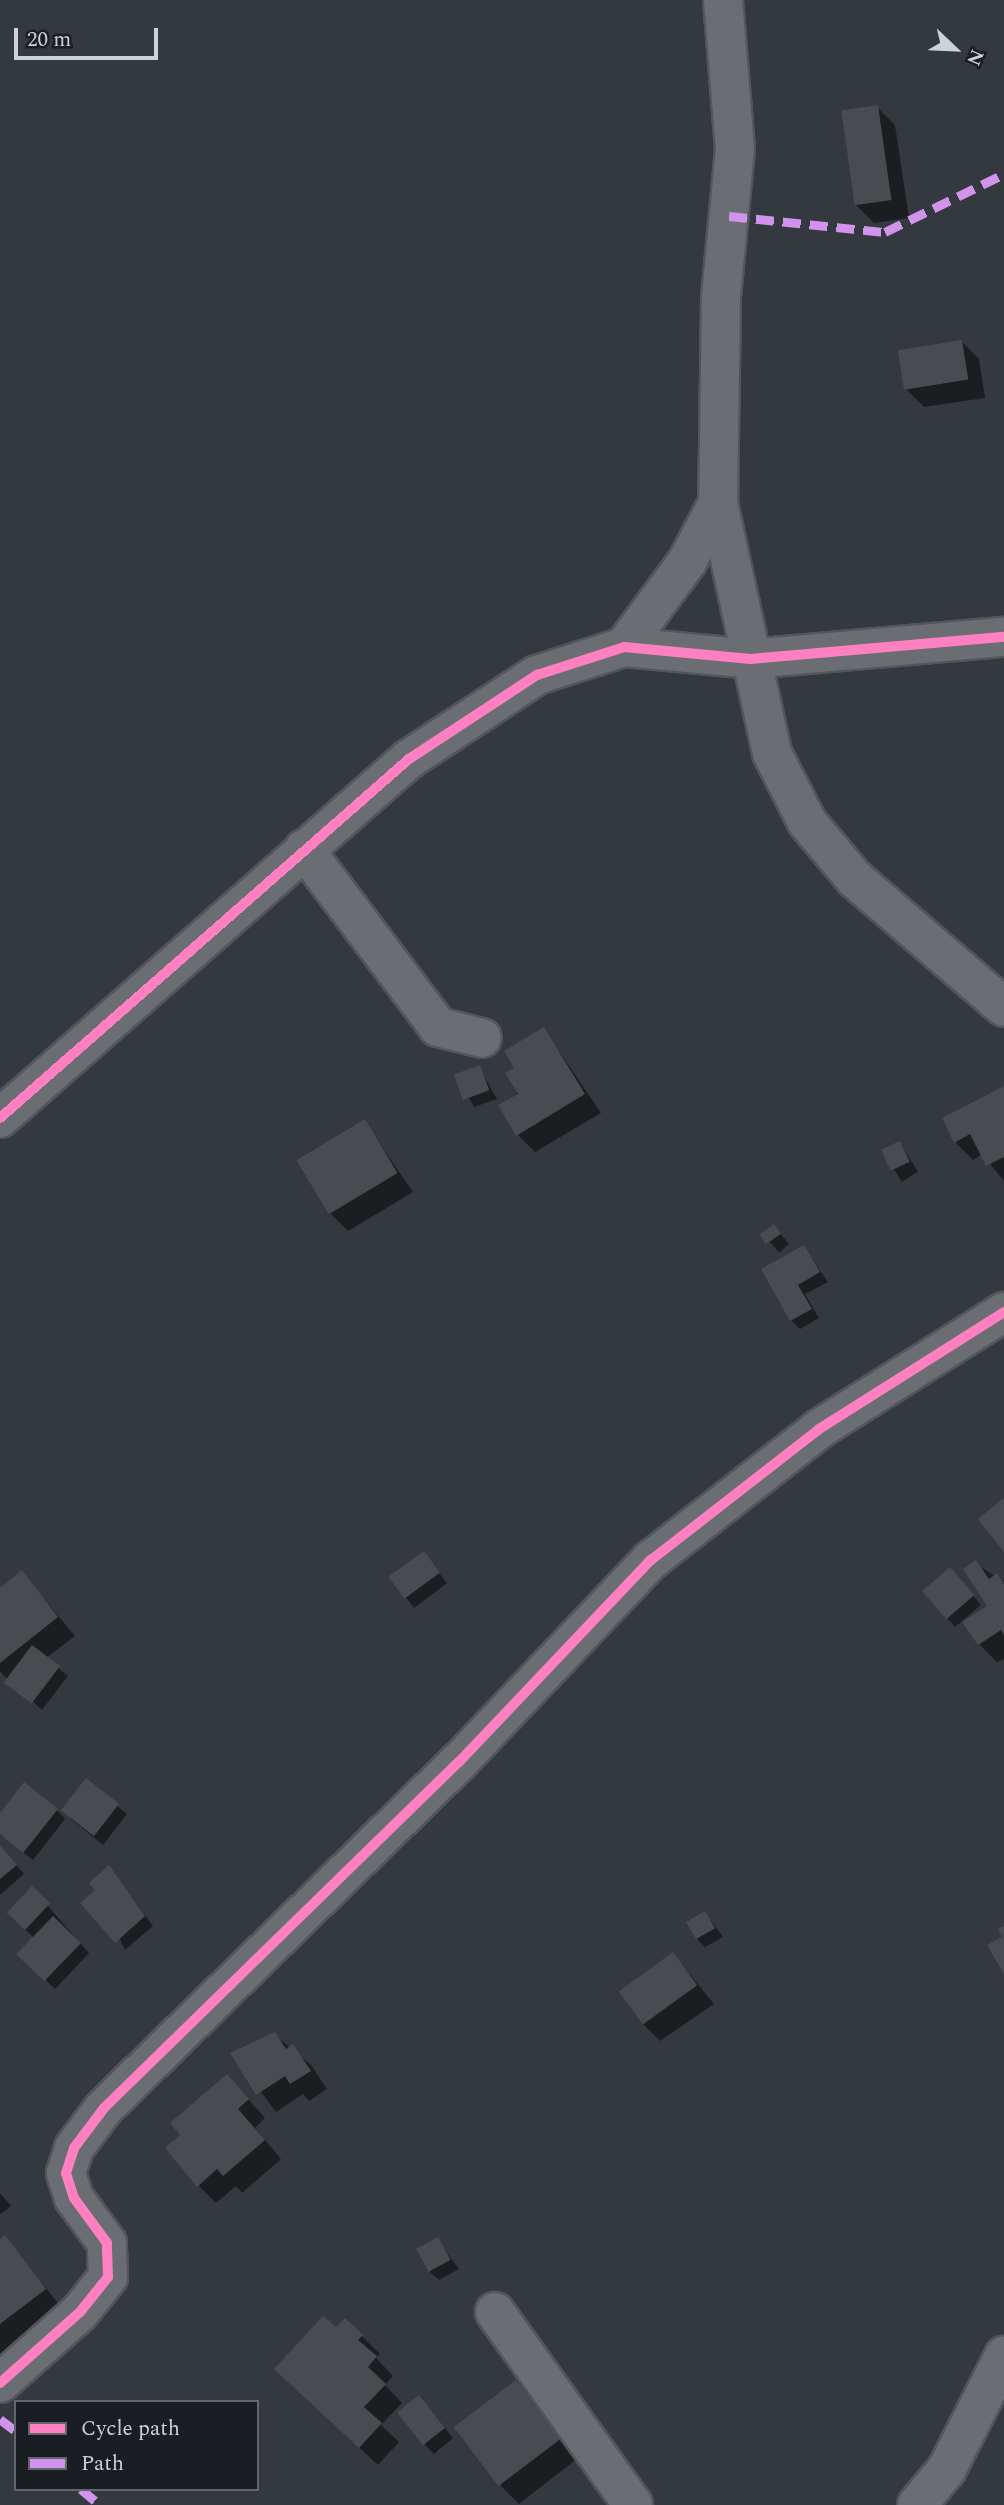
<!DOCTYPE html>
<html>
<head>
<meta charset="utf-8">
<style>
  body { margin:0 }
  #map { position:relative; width:1004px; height:2505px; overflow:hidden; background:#34383f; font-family:Spectral,serif }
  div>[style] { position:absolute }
  .shadow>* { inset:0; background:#0007; transform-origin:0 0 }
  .building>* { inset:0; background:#4a4b50; transform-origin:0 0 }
  .roads { filter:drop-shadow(2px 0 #52565c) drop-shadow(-2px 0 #52565c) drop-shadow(0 2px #52565c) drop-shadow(0 -2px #52565c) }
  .street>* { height:38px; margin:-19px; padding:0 19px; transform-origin:19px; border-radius:19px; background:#6a6e73 }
  .quiet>* { height:9px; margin-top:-4.5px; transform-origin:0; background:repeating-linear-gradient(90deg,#d193ec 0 18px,transparent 0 27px) }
  .cycleway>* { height:10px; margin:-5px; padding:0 5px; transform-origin:5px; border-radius:5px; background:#ff80c0 }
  span { translate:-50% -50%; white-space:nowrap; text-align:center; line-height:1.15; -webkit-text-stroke:6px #1a1e23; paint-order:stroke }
  .legend { position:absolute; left:14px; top:2400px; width:245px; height:91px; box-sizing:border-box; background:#1a1e23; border:2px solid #62666c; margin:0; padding:9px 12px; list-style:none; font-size:21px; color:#cdd2da }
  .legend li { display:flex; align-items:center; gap:14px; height:35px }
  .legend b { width:35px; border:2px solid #62666c }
  .north { position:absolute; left:920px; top:14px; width:70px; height:70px; -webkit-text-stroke:5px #1a1e23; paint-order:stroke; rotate:113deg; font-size:19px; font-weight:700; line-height:28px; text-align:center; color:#cdd2da }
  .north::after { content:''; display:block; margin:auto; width:24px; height:32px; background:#cdd2da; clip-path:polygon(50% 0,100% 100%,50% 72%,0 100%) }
  .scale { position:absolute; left:14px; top:28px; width:144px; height:32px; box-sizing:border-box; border:4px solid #cdd2da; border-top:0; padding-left:9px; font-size:21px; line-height:24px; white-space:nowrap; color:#cdd2da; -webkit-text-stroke:5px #1a1e23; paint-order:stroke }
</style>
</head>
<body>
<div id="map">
  <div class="shadow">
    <i style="clip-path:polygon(877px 107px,895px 125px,909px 218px,874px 223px,856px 205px)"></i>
    <i style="clip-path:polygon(961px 341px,979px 359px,985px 398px,924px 407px,906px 389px)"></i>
    <i style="clip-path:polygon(544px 1029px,601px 1113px,535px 1152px,518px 1135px,516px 1069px)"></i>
    <i style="clip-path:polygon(479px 1067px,497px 1099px,474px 1107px,456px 1076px)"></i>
    <i style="clip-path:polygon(1004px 1088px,1004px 1181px,982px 1154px,973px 1160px,955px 1142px)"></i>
    <i style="clip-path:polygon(364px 1121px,413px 1192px,348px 1231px,330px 1213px)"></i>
    <i style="left:900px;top:1143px;width:34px;height:19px;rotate:58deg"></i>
    <i style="left:773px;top:1226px;width:24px;height:13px;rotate:48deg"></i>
    <i style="clip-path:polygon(804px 1247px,828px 1282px,805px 1294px,819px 1318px,800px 1329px,791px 1320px)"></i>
    <i style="left:424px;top:1553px;width:38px;height:41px;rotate:53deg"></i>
    <i style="clip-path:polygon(975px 1563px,1004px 1582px,1004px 1659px,997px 1662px,979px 1644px,990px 1607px)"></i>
    <i style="clip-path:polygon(22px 1573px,75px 1636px,46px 1658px,68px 1676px,42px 1710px,0 1672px,0 1590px)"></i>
    <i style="clip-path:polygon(959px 1578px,981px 1605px,955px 1627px,947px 1618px)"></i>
    <i style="clip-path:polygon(86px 1780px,127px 1814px,103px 1845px,71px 1819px)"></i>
    <i style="clip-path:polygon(57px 1810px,65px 1819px,33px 1860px,0 1834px,0 1816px)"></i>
    <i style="clip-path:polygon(0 1846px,24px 1874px,0 1895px)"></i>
    <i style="clip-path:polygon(109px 1867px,153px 1926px,125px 1950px,97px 1890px)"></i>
    <i style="clip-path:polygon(32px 1888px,89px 1953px,55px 1989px,19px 1954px,34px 1938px,8px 1913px)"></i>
    <i style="clip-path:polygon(705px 1913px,723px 1937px,705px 1947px,696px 1938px)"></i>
    <i style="clip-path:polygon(673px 1954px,714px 2004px,660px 2041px,642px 2023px)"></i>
    <i style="clip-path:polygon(275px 2035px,311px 2065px,327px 2089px,309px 2101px,303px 2094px,276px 2112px,233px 2054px)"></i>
    <i style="clip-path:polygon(227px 2076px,265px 2118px,255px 2128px,281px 2159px,242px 2193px,236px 2186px,216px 2203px,198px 2185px,182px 2135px)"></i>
    <i style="clip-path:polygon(0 2193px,11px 2206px,1px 2214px,0 2213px)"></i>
    <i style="clip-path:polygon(4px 2237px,62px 2308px,0 2355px,0 2241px)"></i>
    <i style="clip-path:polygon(437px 2239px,459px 2269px,439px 2280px,430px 2272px)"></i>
    <i style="clip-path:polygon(345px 2320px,380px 2354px,376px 2358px,393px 2376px,385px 2385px,402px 2403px,381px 2425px,399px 2442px,378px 2465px,294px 2387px)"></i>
    <i style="clip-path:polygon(516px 2383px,578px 2458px,519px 2504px,501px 2486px)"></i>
    <i style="clip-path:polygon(427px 2406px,453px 2438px,434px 2454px,425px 2445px)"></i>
  </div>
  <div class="building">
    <i style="left:878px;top:105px;width:96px;height:37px;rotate:82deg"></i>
    <i style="left:962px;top:340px;width:40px;height:65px;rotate:81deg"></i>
    <i style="clip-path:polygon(544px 1027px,585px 1094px,516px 1136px,498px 1105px,518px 1094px,505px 1073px,514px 1068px,504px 1051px)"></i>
    <i style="left:480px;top:1065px;width:27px;height:28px;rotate:70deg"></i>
    <i style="clip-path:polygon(1004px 1086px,1004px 1157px,986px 1166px,970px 1134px,954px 1143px,942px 1118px)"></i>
    <i style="left:365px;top:1119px;width:63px;height:80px;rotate:59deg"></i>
    <i style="left:900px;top:1141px;width:23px;height:21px;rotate:65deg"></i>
    <i style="left:774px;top:1224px;width:12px;height:18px;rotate:55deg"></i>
    <i style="clip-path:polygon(804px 1245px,820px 1272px,798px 1285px,812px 1309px,790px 1321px,761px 1269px)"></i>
    <i style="clip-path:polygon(1004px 1498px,1004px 1552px,978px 1519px)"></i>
    <i style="left:424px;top:1551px;width:27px;height:44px;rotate:54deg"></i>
    <i style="clip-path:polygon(976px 1560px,989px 1579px,997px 1573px,1004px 1584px,1004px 1635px,1001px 1630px,978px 1645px,962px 1622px,987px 1606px,963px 1569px)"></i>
    <i style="left:950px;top:1567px;width:37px;height:37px;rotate:49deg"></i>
    <i style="clip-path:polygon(22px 1570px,58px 1617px,0 1663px,0 1588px)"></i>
    <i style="left:32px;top:1645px;width:35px;height:47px;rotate:37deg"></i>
    <i style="left:86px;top:1778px;width:42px;height:41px;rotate:38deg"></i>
    <i style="clip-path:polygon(24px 1782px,58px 1809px,23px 1853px,0 1834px,0 1813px)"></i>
    <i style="clip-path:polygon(0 1845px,17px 1865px,0 1879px)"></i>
    <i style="clip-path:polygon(109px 1865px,145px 1916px,115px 1943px,80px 1903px,95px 1890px,89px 1883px)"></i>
    <i style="left:32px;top:1886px;width:25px;height:37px;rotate:43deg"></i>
    <i style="left:705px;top:1911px;width:20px;height:22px;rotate:60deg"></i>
    <i style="left:53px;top:1916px;width:39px;height:53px;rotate:44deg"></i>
    <i style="clip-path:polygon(1004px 1925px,1004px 1974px,987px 1945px,1002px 1937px,998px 1929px)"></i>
    <i style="left:673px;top:1952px;width:41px;height:67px;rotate:54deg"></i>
    <i style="clip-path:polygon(275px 2032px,286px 2049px,293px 2044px,311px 2071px,290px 2084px,285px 2076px,256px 2095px,230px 2053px)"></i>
    <i style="clip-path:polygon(227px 2074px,249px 2099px,238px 2109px,265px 2140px,223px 2176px,217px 2169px,197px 2187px,165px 2148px,180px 2135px,170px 2123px)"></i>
    <i style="clip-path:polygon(5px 2235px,46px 2289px,0 2324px,0 2239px)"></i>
    <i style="left:438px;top:2237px;width:26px;height:25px;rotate:61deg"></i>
    <i style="clip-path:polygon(323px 2316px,336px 2327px,345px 2318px,363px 2335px,358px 2340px,377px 2356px,368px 2367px,386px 2384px,364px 2407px,382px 2423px,359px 2448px,274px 2369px)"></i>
    <i style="left:516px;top:2380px;width:74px;height:78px;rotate:53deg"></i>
    <i style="left:419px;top:2395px;width:42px;height:28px;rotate:52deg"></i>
  </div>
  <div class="roads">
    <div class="street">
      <i style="left:723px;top:0;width:149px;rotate:85.4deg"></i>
      <i style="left:735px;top:149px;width:150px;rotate:95.4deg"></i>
      <i style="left:721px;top:298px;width:205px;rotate:90.8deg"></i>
      <i style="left:718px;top:503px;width:256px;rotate:77.8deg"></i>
      <i style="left:772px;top:753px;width:77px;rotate:63.1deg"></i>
      <i style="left:807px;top:822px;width:75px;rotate:49.9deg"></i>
      <i style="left:855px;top:879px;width:196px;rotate:40.7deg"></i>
      <i style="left:624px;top:647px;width:106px;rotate:-53.5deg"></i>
      <i style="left:687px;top:562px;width:67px;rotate:-62.3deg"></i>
      <i style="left:304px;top:849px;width:223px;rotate:53deg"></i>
      <i style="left:438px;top:1027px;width:45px;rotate:14deg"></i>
      <i style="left:0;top:1118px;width:544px;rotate:-41.28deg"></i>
      <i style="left:409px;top:759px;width:153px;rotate:-33.3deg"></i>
      <i style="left:537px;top:675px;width:91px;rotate:-17.8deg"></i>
      <i style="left:624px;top:647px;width:127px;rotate:5.4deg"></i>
      <i style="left:750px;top:659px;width:255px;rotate:-5deg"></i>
      <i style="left:495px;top:2312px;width:237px;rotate:54.4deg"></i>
      <i style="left:0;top:2383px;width:107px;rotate:-41.6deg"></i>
      <i style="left:80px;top:2312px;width:45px;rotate:-51.3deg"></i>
      <i style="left:108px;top:2277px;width:34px;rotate:-92deg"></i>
      <i style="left:107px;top:2243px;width:56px;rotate:-126.3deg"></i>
      <i style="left:74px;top:2198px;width:26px;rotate:-108deg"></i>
      <i style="left:66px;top:2173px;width:26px;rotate:-72deg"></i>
      <i style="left:74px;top:2148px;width:50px;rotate:-53.1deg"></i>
      <i style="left:104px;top:2108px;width:496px;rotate:-44.3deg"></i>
      <i style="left:459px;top:1762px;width:279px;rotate:-46.5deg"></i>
      <i style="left:651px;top:1560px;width:213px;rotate:-37.9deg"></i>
      <i style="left:819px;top:1429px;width:219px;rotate:-32.3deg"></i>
      <i style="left:917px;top:2505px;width:47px;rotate:-50.2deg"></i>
      <i style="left:947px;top:2469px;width:127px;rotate:-63.2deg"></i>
    </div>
  </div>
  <div class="quiet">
    <i style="left:729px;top:216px;width:157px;rotate:5.9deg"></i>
    <i style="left:885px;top:232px;width:132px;rotate:-26deg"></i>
    <i style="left:0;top:2419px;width:20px;rotate:37deg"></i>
    <i style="left:81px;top:2489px;width:25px;rotate:40deg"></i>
  </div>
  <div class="cycleway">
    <i style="left:0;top:1118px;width:544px;rotate:-41.28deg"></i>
    <i style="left:409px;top:759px;width:153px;rotate:-33.3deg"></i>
    <i style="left:537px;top:675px;width:91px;rotate:-17.8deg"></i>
    <i style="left:624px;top:647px;width:127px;rotate:5.4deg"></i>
    <i style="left:750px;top:659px;width:255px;rotate:-5deg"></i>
    <i style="left:0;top:2383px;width:107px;rotate:-41.6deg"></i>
    <i style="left:80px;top:2312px;width:45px;rotate:-51.3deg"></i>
    <i style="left:108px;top:2277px;width:34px;rotate:-92deg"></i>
    <i style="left:107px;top:2243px;width:56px;rotate:-126.3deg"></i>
    <i style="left:74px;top:2198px;width:26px;rotate:-108deg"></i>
    <i style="left:66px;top:2173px;width:26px;rotate:-72deg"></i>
    <i style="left:74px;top:2148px;width:50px;rotate:-53.1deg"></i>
    <i style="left:104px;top:2108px;width:496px;rotate:-44.3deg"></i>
    <i style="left:459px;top:1762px;width:279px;rotate:-46.5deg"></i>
    <i style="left:651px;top:1560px;width:213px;rotate:-37.9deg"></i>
    <i style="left:819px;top:1429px;width:219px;rotate:-32.3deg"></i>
  </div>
  <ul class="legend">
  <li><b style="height:9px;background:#ff80c0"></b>Cycle path</li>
  <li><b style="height:9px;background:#d193ec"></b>Path</li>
  </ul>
  <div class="north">N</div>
  <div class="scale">20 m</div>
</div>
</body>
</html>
